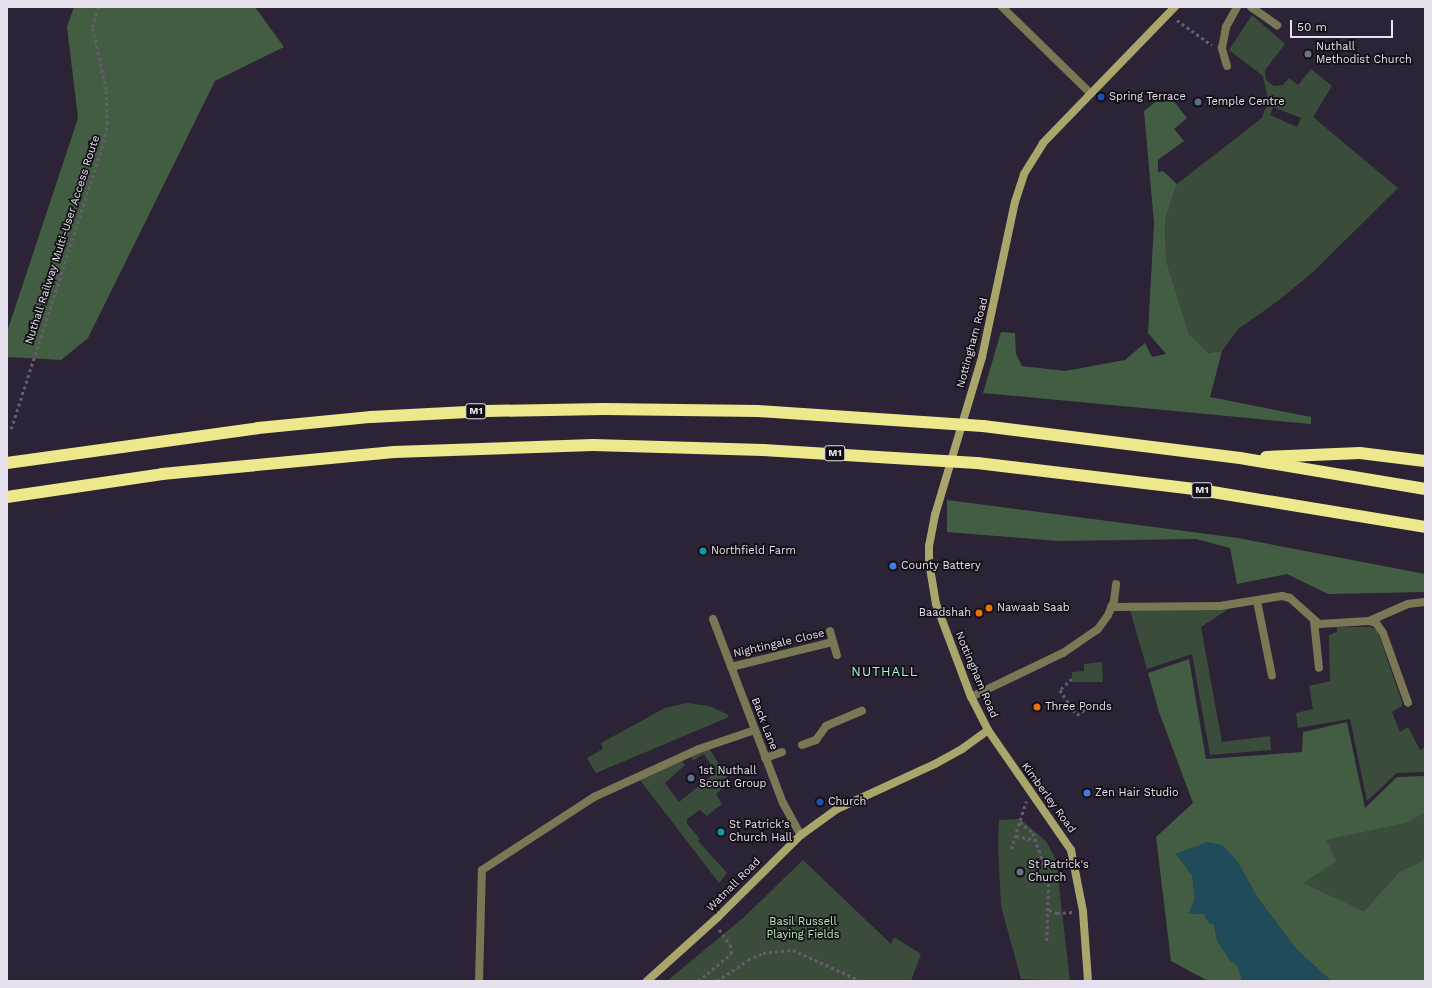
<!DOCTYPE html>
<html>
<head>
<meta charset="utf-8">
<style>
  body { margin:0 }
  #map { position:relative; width:1432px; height:988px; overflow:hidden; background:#2d2336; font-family:"Work Sans",sans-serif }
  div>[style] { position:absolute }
  .green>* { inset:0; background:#3a4c3a }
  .forest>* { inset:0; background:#425d42 }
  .water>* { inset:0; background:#204b5a }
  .path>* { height:2.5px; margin-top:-1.25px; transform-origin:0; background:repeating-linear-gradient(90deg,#655c6e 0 3px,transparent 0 6px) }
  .lane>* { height:8px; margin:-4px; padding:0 4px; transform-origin:4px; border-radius:4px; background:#7a7854 }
  .street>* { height:8px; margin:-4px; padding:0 4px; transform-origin:4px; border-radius:4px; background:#7a7854 }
  .secondary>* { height:8px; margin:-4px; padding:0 4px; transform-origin:4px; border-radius:4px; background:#a9a56b }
  .highway>* { height:12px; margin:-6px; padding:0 6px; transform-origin:6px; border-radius:6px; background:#eee88c }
  .dots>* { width:11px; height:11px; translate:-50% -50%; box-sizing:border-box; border:2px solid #130f17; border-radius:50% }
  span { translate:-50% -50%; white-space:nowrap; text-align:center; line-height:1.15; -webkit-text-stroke:3.5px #130f17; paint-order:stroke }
  .shield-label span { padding:1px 3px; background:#130f17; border:1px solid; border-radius:3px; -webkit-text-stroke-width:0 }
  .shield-label { font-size:10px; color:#e7e0ed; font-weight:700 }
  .poi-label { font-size:11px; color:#e7e0ed }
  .left { translate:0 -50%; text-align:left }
  .right { translate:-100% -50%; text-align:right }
  .street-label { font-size:11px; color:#e7e0ed }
  .park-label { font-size:11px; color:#baebb9 }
  .quarter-label { font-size:13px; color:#a8f9ce; letter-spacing:1px }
  .frame { position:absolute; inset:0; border:8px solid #e7e0ed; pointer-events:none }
  .scale { position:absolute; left:1290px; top:20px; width:103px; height:18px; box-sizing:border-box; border:2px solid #e7e0ed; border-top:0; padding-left:5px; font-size:12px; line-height:14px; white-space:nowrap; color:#e7e0ed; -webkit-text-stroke:3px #130f17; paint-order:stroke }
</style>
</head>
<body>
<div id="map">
  <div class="green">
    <i style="clip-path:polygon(evenodd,1252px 15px,1285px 44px,1265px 70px,1266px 80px,1274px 86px,1283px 85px,1289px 78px,1298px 85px,1311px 69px,1332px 86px,1313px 117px,1398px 188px,1313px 272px,1278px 301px,1238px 329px,1222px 351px,1208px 353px,1189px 334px,1166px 260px,1165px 220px,1177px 184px,1262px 118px,1268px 100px,1263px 76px,1229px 50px,1252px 15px,1273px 107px,1301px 118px,1297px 127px,1270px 115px,1273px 107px)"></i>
    <i style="clip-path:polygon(1230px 608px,1201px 627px,1222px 742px,1270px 736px,1271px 750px,1210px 755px,1192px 654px,1147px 669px,1130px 610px)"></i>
    <i style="clip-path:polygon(1337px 627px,1371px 627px,1377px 630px,1402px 702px,1402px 706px,1392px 712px,1400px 732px,1408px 727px,1420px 750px,1425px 747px,1425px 772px,1397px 773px,1367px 801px,1350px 719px,1298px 728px,1296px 713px,1313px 709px,1309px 686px,1330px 681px,1329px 635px,1337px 632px)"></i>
    <i style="clip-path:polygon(1102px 662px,1103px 682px,1072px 682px,1072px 672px,1084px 671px,1084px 664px)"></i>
    <i style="clip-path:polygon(687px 703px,709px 706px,727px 714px,729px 717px,596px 773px,587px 758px,603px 749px,601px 743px,665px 708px)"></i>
    <i style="clip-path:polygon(709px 748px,730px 782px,716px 794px,722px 804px,707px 816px,700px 810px,687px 819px,687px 824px,700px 839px,698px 841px,727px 873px,719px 883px,640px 780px,682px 761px,685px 765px,665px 783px,679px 802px,716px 772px,704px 754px,693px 760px,690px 756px)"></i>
    <i style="clip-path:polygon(1425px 813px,1425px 856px,1422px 861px,1399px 872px,1364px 911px,1304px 883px,1335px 861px,1325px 840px,1407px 823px)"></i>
    <i style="clip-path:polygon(1020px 819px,1046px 841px,1056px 860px,1070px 981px,1021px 979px,1001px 906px,998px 845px,999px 820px)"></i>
    <i style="clip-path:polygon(803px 860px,891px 944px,894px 937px,921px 954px,911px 981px,667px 981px,743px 918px)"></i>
  </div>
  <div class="forest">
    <i style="clip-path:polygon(74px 7px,255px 7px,284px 47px,215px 81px,88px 338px,61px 360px,7px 357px,7px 332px,78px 118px,67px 27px)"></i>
    <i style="clip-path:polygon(1167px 93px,1187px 118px,1174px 129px,1184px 141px,1158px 160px,1158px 172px,1163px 171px,1177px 184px,1165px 220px,1166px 260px,1189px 334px,1208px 353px,1222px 351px,1210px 397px,1311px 417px,1311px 424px,983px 393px,1001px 332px,1015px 333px,1016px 354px,1022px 366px,1065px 371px,1125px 360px,1145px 343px,1152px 357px,1166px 354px,1148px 333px,1154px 223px,1144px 111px)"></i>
    <i style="clip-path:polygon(947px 500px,1238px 538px,1425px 574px,1425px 592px,1328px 594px,1287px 574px,1237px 584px,1230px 548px,1196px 539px,1058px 541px,947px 532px)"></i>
    <i style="clip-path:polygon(1189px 659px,1206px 759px,1302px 752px,1303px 732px,1347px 722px,1365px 808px,1397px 777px,1425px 776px,1425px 813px,1407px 823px,1326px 840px,1336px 861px,1304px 883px,1364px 911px,1399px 872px,1422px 861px,1425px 856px,1425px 981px,1331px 981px,1296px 949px,1257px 897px,1237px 861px,1176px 854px,1192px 875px,1195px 899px,1189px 913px,1204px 914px,1209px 923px,1214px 924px,1217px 940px,1231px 961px,1238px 966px,1242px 981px,1208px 981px,1171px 961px,1156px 837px,1193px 803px,1159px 712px,1148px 673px)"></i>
  </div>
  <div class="water">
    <i style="clip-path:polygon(1207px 842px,1222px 845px,1237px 861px,1257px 897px,1296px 949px,1331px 981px,1242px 981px,1238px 966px,1231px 961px,1217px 940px,1214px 924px,1209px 923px,1204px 914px,1189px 913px,1195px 899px,1192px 875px,1176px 854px)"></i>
  </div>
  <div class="path">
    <i style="left:1177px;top:20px;width:43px;rotate:35.5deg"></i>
    <i style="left:11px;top:429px;width:295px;rotate:-72.1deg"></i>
    <i style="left:102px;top:148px;width:25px;rotate:-78deg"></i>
    <i style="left:107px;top:124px;width:34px;rotate:-92deg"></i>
    <i style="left:106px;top:90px;width:65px;rotate:-102.5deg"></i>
    <i style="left:92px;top:27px;width:21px;rotate:-73deg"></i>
    <i style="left:1072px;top:679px;width:16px;rotate:137deg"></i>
    <i style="left:1060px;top:690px;width:30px;rotate:56deg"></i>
    <i style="left:1077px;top:715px;width:12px;rotate:-35deg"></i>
    <i style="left:1058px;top:711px;width:14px;rotate:-36deg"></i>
    <i style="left:1020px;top:822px;width:17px;rotate:40deg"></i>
    <i style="left:1033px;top:833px;width:48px;rotate:70.4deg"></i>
    <i style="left:1049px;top:878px;width:63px;rotate:91.8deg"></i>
    <i style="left:1016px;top:836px;width:19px;rotate:12deg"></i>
    <i style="left:1011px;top:849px;width:50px;rotate:-72.6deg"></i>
    <i style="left:1049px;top:910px;width:9px;rotate:21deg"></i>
    <i style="left:1057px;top:913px;width:16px;rotate:-4deg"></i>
    <i style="left:698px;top:981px;width:43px;rotate:-39.3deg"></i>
    <i style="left:731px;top:954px;width:7px;rotate:-90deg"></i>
    <i style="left:731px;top:947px;width:21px;rotate:-125deg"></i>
    <i style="left:717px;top:981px;width:37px;rotate:-34deg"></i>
    <i style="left:748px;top:960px;width:17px;rotate:-25deg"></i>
    <i style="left:763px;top:953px;width:30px;rotate:-6deg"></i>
    <i style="left:793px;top:950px;width:75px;rotate:24.5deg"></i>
  </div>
  <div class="lane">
    <i style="left:1251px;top:7px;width:32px;rotate:35deg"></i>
    <i style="left:1227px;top:66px;width:19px;rotate:-106deg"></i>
    <i style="left:1222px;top:48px;width:21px;rotate:-79deg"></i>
    <i style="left:1226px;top:27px;width:23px;rotate:-61deg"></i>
    <i style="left:1257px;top:601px;width:76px;rotate:78.7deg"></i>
    <i style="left:1111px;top:607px;width:109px;rotate:-0.5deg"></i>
    <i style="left:1220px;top:606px;width:63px;rotate:-9.2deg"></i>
    <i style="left:1282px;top:596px;width:8px;rotate:14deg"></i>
    <i style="left:1290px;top:598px;width:39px;rotate:42deg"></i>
    <i style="left:1319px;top:624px;width:50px;rotate:-3.4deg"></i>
    <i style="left:1369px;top:621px;width:7px;rotate:16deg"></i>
    <i style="left:1376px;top:623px;width:12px;rotate:55deg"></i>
    <i style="left:1383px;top:633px;width:74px;rotate:70.3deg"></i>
    <i style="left:1314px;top:621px;width:47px;rotate:83.9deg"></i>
    <i style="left:1369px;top:621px;width:43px;rotate:-23.6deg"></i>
    <i style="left:1408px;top:604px;width:17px;rotate:-7deg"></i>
    <i style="left:971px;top:697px;width:102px;rotate:-25.6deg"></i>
    <i style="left:1063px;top:653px;width:42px;rotate:-34.4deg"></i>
    <i style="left:1098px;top:629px;width:17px;rotate:-54deg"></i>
    <i style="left:1108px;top:615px;width:15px;rotate:-67deg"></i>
    <i style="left:1114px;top:601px;width:17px;rotate:-83deg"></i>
    <i style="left:802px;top:745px;width:15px;rotate:-20deg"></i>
    <i style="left:816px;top:740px;width:17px;rotate:-54deg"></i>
    <i style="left:826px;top:726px;width:39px;rotate:-23deg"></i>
    <i style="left:765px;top:758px;width:18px;rotate:-19deg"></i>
    <i style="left:479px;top:981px;width:111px;rotate:-88.5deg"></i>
    <i style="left:482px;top:870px;width:134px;rotate:-33.1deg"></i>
    <i style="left:594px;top:797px;width:115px;rotate:-24.6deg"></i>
    <i style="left:699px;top:749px;width:59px;rotate:-18.7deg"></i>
  </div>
  <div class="street">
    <i style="left:1002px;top:7px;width:123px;rotate:44.3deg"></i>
    <i style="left:713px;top:619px;width:197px;rotate:69.2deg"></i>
    <i style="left:783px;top:803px;width:37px;rotate:61deg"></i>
    <i style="left:830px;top:631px;width:25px;rotate:74deg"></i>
    <i style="left:731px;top:667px;width:105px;rotate:-13.8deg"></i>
  </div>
  <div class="secondary">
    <i style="left:647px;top:981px;width:96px;rotate:-42deg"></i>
    <i style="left:718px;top:917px;width:117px;rotate:-44.7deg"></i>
    <i style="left:801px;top:835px;width:44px;rotate:-35.8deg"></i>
    <i style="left:837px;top:809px;width:108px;rotate:-24.7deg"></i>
    <i style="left:935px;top:764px;width:31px;rotate:-29deg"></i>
    <i style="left:962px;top:749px;width:32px;rotate:-36deg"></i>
    <i style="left:1088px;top:981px;width:70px;rotate:-94.1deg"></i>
    <i style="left:1083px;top:911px;width:62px;rotate:-101.1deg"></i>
    <i style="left:1071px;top:850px;width:146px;rotate:-124.7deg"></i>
    <i style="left:988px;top:730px;width:37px;rotate:-117deg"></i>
    <i style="left:971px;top:697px;width:99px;rotate:-110.6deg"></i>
    <i style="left:936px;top:604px;width:43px;rotate:-99.5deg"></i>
    <i style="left:929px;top:562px;width:16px;rotate:-90deg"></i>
    <i style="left:929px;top:546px;width:32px;rotate:-79deg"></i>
    <i style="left:935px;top:515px;width:165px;rotate:-73.4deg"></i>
    <i style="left:982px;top:357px;width:158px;rotate:-78deg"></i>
    <i style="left:1015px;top:202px;width:29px;rotate:-72deg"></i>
    <i style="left:1024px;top:174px;width:36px;rotate:-58deg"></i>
    <i style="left:1043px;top:143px;width:190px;rotate:-45.9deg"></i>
  </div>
  <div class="highway">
    <i style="left:1266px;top:457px;width:94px;rotate:-2.4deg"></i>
    <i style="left:1360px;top:453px;width:65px;rotate:7deg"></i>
    <i style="left:7px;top:463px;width:253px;rotate:-7.9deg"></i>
    <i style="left:258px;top:428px;width:114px;rotate:-5.6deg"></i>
    <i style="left:371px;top:417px;width:116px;rotate:-3deg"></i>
    <i style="left:487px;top:411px;width:117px;rotate:-1deg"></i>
    <i style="left:604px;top:409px;width:154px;rotate:0.7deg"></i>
    <i style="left:758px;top:411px;width:225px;rotate:3.8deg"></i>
    <i style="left:983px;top:426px;width:259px;rotate:7.1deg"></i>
    <i style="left:1240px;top:458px;width:188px;rotate:9.5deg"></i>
    <i style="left:7px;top:497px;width:157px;rotate:-8.4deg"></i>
    <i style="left:162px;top:474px;width:233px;rotate:-5.4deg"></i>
    <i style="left:394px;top:452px;width:199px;rotate:-2deg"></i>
    <i style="left:593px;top:445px;width:170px;rotate:1.7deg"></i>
    <i style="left:763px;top:450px;width:214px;rotate:3.5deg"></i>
    <i style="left:977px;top:463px;width:219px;rotate:6.8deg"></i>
    <i style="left:1194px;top:489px;width:234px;rotate:9.3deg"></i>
  </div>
  <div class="dots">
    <i style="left:1308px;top:54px;background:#6b7280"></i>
    <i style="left:1101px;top:97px;background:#1a4fb4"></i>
    <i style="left:1198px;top:102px;background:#5c6f8a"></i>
    <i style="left:703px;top:551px;background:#0f9aa8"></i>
    <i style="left:893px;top:566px;background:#3f7fe0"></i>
    <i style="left:989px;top:608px;background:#e8710a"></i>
    <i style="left:979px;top:613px;background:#e8710a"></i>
    <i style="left:1037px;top:707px;background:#e8710a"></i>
    <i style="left:691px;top:778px;background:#5c6f8a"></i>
    <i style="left:1087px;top:793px;background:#3f7fe0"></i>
    <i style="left:820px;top:802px;background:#1a4fb4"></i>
    <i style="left:721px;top:832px;background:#0f9aa8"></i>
    <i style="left:1020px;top:872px;background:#6b7280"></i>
  </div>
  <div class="shield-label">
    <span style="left:476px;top:411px">M1</span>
    <span style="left:835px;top:453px">M1</span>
    <span style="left:1202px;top:490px">M1</span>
  </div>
  <div class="poi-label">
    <span class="left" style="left:1316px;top:54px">Nuthall<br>Methodist Church</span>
    <span class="left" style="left:1109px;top:97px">Spring Terrace</span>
    <span class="left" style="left:1206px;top:102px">Temple Centre</span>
    <span class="left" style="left:711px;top:551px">Northfield Farm</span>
    <span class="left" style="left:901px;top:566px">County Battery</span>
    <span class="left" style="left:997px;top:608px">Nawaab Saab</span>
    <span class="right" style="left:971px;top:613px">Baadshah</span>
    <span class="left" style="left:1045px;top:707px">Three Ponds</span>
    <span class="left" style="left:699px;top:778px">1st Nuthall<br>Scout Group</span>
    <span class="left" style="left:1095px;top:793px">Zen Hair Studio</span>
    <span class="left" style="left:828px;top:802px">Church</span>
    <span class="left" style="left:729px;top:832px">St Patrick's<br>Church Hall</span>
    <span class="left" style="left:1028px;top:872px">St Patrick's<br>Church</span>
  </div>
  <div class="street-label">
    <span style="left:63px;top:240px;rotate:-72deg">Nuthall Railway Multi-User Access Route</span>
    <span style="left:973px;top:343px;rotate:-75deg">Nottingham Road</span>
    <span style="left:779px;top:644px;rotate:-13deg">Nightingale Close</span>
    <span style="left:976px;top:675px;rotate:67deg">Nottingham Road</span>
    <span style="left:764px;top:724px;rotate:69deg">Back Lane</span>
    <span style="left:1048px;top:798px;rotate:54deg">Kimberley Road</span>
    <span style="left:734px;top:885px;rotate:-45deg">Watnall Road</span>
  </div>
  <div class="park-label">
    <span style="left:803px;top:929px">Basil Russell<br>Playing Fields</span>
  </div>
  <div class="quarter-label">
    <span style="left:885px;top:672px">NUTHALL</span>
  </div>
  <div class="frame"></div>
  <div class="scale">50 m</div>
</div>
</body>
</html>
